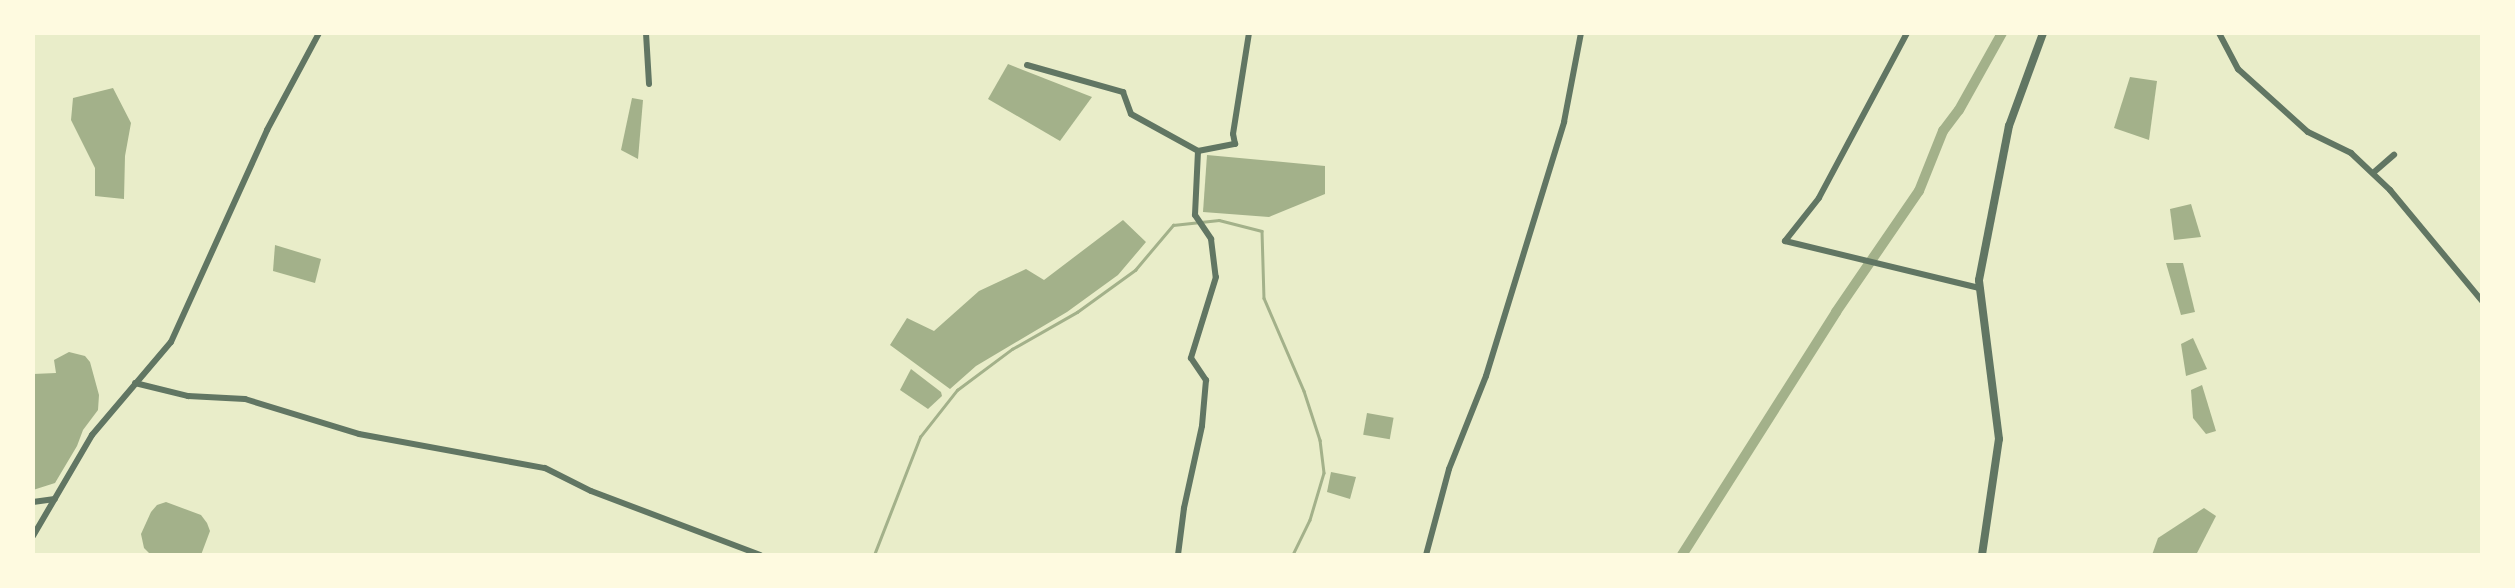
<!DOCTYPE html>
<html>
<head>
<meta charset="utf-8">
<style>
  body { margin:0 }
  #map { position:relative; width:2515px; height:588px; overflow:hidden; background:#e9edc9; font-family:"DejaVu Sans",sans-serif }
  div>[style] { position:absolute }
  .water>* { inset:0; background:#a3b18a; transform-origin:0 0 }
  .stream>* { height:2.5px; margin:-1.25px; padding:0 1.25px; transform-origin:1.25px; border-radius:1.25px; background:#a3b18a }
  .canal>* { height:10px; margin:-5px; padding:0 5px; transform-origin:5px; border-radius:5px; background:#a3b18a }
  .minor>* { height:6px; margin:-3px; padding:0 3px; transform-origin:3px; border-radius:3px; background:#617663 }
  .tertiary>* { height:8px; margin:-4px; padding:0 4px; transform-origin:4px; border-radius:4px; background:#617663 }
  span { translate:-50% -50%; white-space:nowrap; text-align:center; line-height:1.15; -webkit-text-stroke:5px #fefae0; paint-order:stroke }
  .frame { position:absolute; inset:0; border:35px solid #fefae0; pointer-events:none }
</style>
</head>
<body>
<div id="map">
  <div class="water">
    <i style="clip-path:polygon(1008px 64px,1092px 97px,1060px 141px,988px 99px)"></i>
    <i style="clip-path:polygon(2130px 77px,2157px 81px,2149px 140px,2114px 128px)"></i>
    <i style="clip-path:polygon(113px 88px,131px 123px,125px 156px,124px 199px,95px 196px,95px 168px,71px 120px,73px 98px)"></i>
    <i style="clip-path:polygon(632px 98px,643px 100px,638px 159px,621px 150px)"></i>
    <i style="clip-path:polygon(1207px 155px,1325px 166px,1325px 194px,1269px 217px,1203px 212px)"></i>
    <i style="clip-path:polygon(2191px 204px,2201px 237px,2174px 240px,2170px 209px)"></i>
    <i style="clip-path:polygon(1123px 220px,1146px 242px,1118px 275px,1067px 312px,976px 366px,950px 389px,890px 345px,907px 318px,934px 331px,979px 291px,1026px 269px,1044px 280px)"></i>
    <i style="clip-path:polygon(275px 245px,321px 259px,315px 283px,273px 271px)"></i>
    <i style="clip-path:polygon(2166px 263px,2183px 263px,2195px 312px,2181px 315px)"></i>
    <i style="clip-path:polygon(2193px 338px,2207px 369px,2186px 376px,2181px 344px)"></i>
    <i style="clip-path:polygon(69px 352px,85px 356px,90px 362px,99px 395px,98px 410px,83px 430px,77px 446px,55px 483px,33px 490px,33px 374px,56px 373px,54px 360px)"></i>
    <i style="clip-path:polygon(911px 369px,941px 392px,942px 396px,928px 409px,900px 390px)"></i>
    <i style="clip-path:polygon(2202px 385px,2216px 431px,2206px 434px,2193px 418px,2191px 390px)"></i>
    <i style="left:1367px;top:413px;width:27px;height:22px;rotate:10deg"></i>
    <i style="clip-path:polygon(1331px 472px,1356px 477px,1350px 499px,1327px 492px)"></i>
    <i style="clip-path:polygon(166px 502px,201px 515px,207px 523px,210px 531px,201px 555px,151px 555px,144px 548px,141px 534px,151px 512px,157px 505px)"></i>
    <i style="clip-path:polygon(2204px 508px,2216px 516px,2196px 555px,2152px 555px,2158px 538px)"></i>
  </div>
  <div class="stream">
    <i style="left:874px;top:555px;width:127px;rotate:-68.7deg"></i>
    <i style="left:920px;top:437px;width:60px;rotate:-51.8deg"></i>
    <i style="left:957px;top:390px;width:69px;rotate:-36.7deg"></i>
    <i style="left:1012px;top:349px;width:75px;rotate:-29.6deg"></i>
    <i style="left:1077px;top:312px;width:72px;rotate:-35.9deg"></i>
    <i style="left:1135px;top:270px;width:59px;rotate:-49.8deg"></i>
    <i style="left:1173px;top:225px;width:46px;rotate:-6.2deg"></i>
    <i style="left:1219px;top:220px;width:44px;rotate:14.3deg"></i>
    <i style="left:1262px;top:231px;width:67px;rotate:88.3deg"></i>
    <i style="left:1264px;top:298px;width:101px;rotate:66.7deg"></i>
    <i style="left:1304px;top:391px;width:52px;rotate:71.9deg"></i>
    <i style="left:1320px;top:440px;width:33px;rotate:83deg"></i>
    <i style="left:1324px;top:473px;width:49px;rotate:106.6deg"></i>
    <i style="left:1310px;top:520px;width:39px;rotate:116deg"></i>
  </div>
  <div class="canal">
    <i style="left:1682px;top:555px;width:288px;rotate:-57.6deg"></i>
    <i style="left:1836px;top:312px;width:147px;rotate:-55.6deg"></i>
    <i style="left:1919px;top:191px;width:65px;rotate:-68.2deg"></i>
    <i style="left:1943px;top:131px;width:26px;rotate:-53deg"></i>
    <i style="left:1959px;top:110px;width:88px;rotate:-60.8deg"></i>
  </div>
  <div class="minor">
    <i style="left:646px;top:33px;width:51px;rotate:86.6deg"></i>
    <i style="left:1907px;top:33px;width:187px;rotate:118.1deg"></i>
    <i style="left:1819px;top:198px;width:55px;rotate:128.3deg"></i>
    <i style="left:1785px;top:241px;width:201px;rotate:13.6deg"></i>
    <i style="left:2219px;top:33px;width:41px;rotate:62.2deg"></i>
    <i style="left:2238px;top:69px;width:94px;rotate:42deg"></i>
    <i style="left:2308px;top:132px;width:48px;rotate:26deg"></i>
    <i style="left:2351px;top:153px;width:54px;rotate:43.5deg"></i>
    <i style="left:2390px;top:190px;width:144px;rotate:50.3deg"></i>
    <i style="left:1027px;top:65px;width:100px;rotate:15.7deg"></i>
    <i style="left:1123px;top:92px;width:23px;rotate:70deg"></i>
    <i style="left:1131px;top:114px;width:77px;rotate:28.9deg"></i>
    <i style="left:1198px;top:151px;width:64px;rotate:92.7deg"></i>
    <i style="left:1195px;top:215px;width:29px;rotate:56deg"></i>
    <i style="left:1211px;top:239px;width:38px;rotate:83deg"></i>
    <i style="left:1216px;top:277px;width:85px;rotate:107.2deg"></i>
    <i style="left:1191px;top:358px;width:27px;rotate:56deg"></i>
    <i style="left:1206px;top:380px;width:46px;rotate:95deg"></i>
    <i style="left:1202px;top:426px;width:84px;rotate:102.4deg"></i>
    <i style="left:1184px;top:508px;width:47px;rotate:97.3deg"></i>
    <i style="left:1198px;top:151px;width:38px;rotate:-11deg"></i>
    <i style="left:1235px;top:144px;width:10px;rotate:-101deg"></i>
    <i style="left:1233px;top:134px;width:102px;rotate:-81deg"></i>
    <i style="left:2373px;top:173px;width:28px;rotate:-41deg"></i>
    <i style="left:135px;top:383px;width:55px;rotate:13.8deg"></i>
    <i style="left:188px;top:396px;width:57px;rotate:3deg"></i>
    <i style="left:245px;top:399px;width:119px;rotate:17.1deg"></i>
    <i style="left:359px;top:434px;width:189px;rotate:10.4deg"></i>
    <i style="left:545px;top:468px;width:51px;rotate:26.6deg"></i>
    <i style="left:591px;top:491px;width:181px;rotate:20.7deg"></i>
    <i style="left:33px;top:502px;width:22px;rotate:-8deg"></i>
    <i style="left:33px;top:536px;width:117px;rotate:-59.7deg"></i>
    <i style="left:92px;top:435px;width:122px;rotate:-49.7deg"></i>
    <i style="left:171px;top:342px;width:233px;rotate:-65.6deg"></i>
    <i style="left:267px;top:130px;width:110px;rotate:-61.8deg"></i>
    <i style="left:1426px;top:555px;width:89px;rotate:-75deg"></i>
    <i style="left:1449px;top:469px;width:100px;rotate:-68.3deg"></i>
    <i style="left:1486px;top:376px;width:266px;rotate:-72.9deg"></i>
    <i style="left:1564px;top:122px;width:91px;rotate:-79.2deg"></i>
  </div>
  <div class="tertiary">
    <i style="left:1982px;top:555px;width:117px;rotate:-81.7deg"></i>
    <i style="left:1999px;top:439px;width:160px;rotate:-97.2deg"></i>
    <i style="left:1979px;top:280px;width:157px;rotate:-79deg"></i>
    <i style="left:2009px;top:126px;width:99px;rotate:-69.9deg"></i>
  </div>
  <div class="frame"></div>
</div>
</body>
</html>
